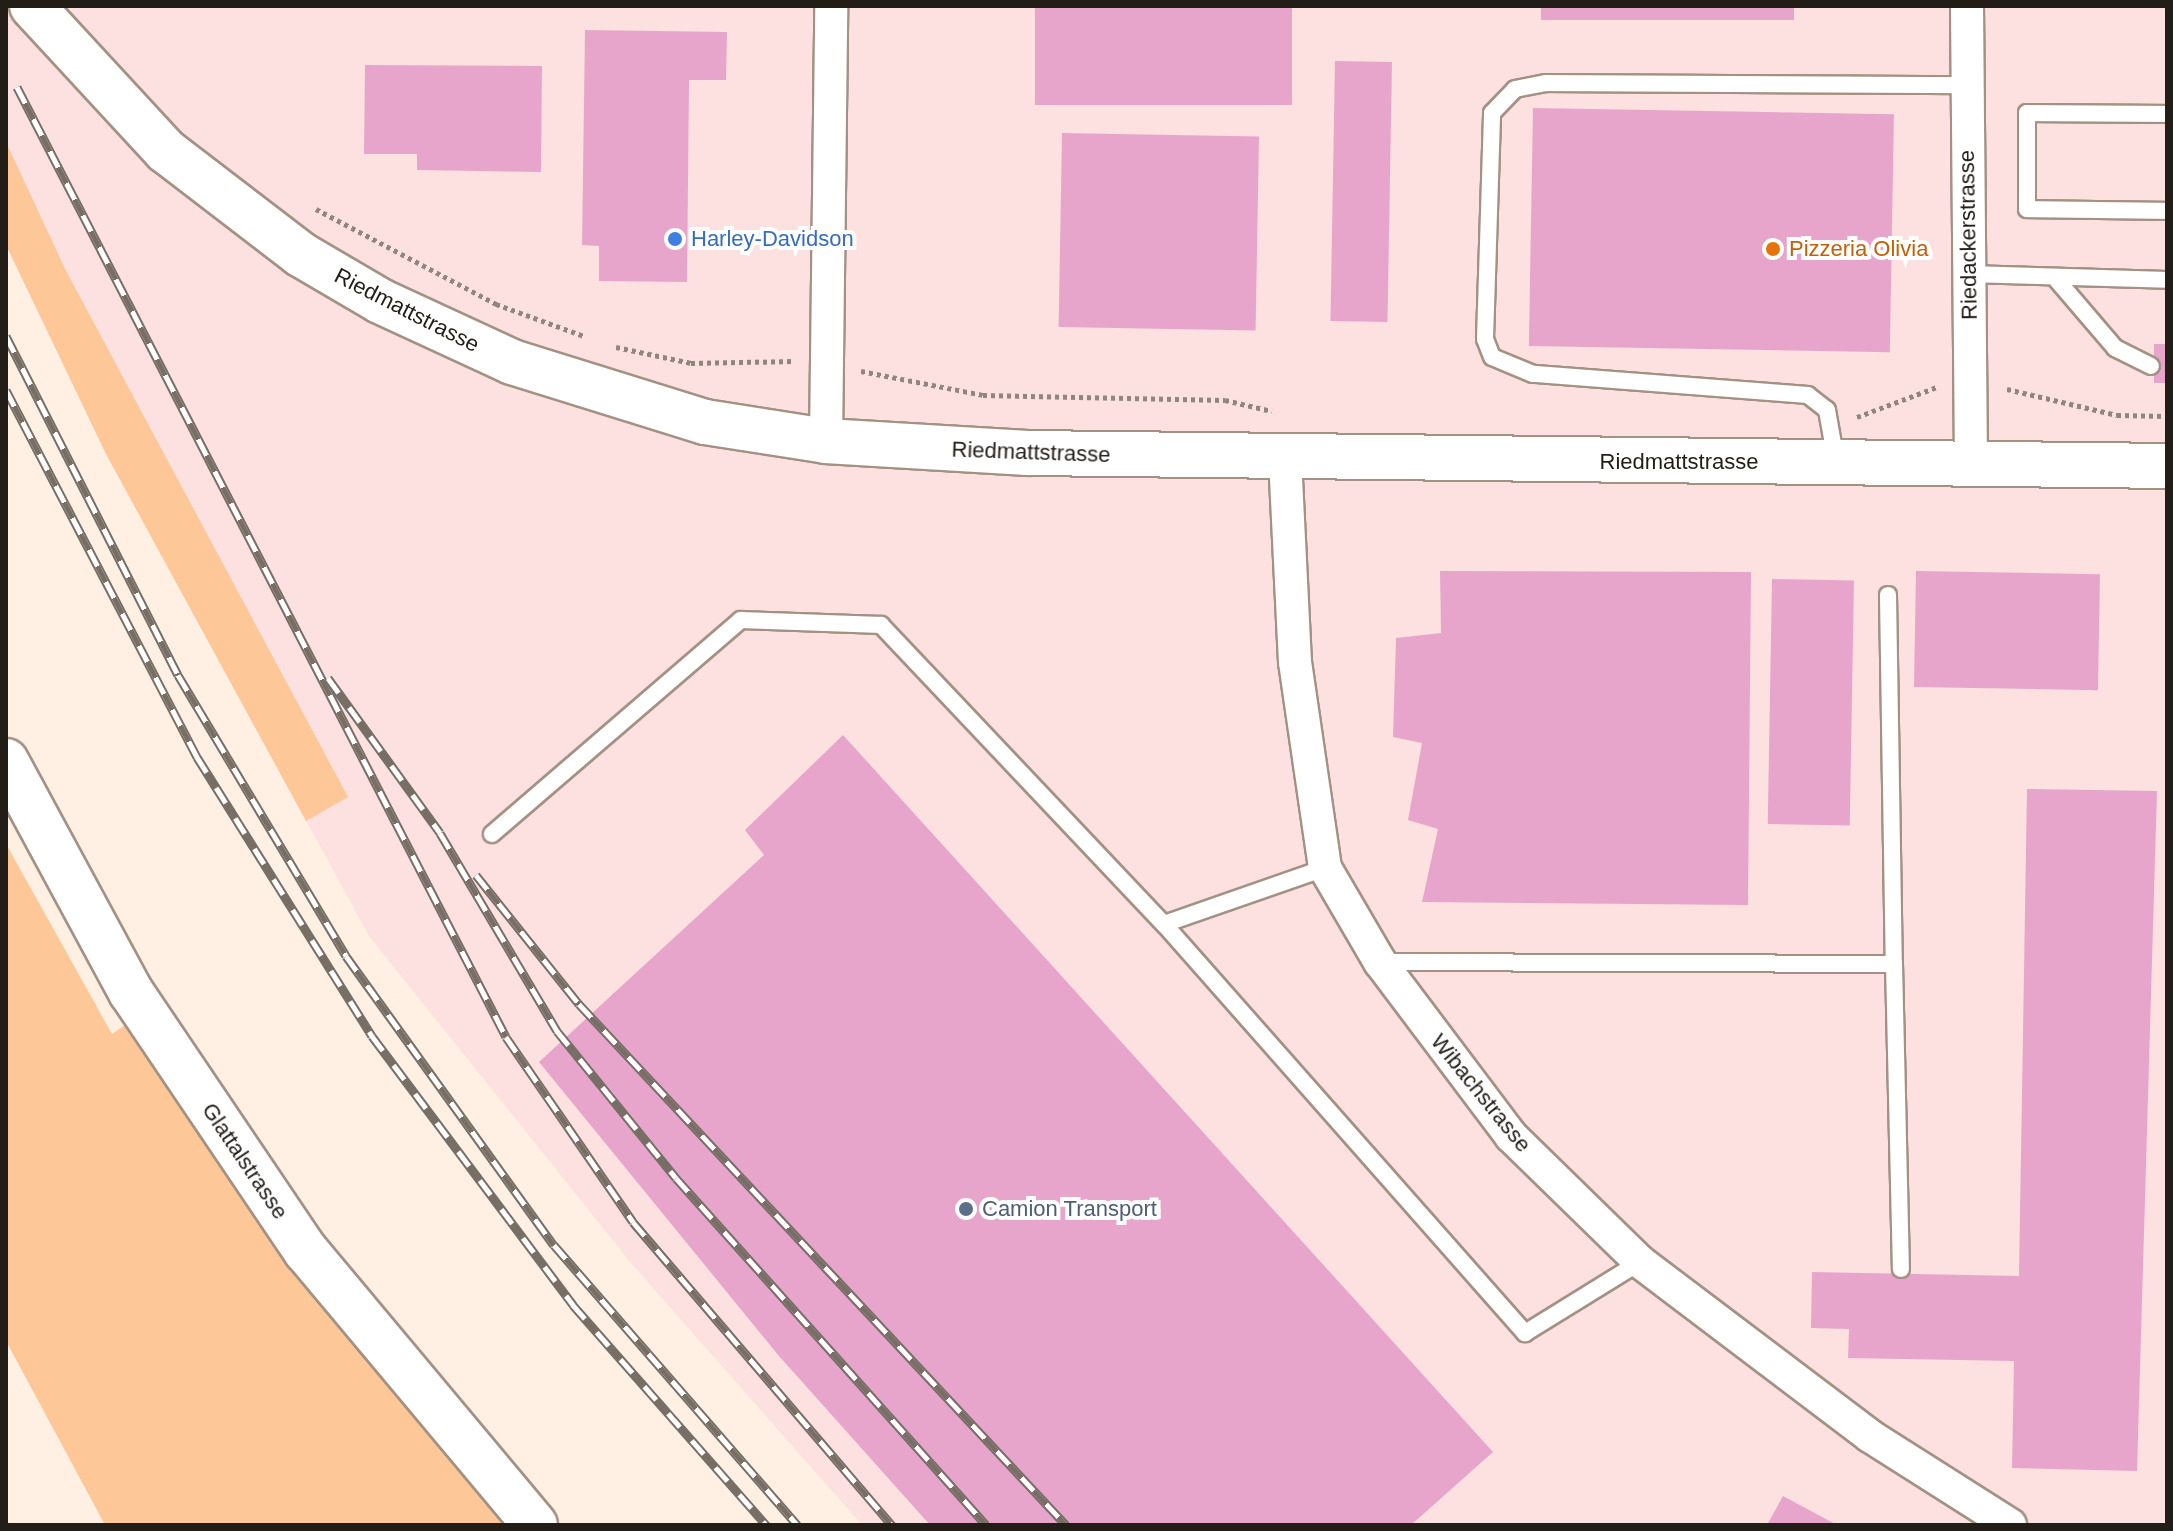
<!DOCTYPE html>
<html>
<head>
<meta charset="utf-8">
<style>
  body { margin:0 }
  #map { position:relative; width:2173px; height:1531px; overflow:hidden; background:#fff0e3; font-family:Helvetica,sans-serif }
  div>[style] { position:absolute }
  .industrial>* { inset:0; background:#fce1e0 }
  .green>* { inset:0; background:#fdc798 }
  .building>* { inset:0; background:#e8a5cb; transform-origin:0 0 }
  .path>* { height:5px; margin-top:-2.5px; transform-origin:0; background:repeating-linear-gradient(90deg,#90867d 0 4px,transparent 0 8px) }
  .roads { filter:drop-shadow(2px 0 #a39284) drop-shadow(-2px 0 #a39284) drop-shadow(0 2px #a39284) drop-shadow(0 -2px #a39284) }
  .lane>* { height:16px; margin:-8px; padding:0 8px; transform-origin:8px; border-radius:8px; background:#fff }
  .street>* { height:32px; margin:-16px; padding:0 16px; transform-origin:16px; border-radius:16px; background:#fff }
  .secondary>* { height:44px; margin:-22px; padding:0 22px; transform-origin:22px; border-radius:22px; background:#fff }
  .rail>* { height:9px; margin-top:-4.5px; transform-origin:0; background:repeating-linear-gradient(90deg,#fff 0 18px,#776e66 0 36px); box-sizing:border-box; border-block:2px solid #776e66 }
  .dots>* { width:22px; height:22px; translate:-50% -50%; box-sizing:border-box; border:4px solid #fff; border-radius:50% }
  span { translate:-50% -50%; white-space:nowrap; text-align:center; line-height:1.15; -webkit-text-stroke:8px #fff; paint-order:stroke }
  .street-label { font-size:22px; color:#231d18 }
  .shop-label { font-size:22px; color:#366cbe }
  .left { translate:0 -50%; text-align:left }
  .food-label { font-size:22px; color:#c56008 }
  .service-label { font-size:22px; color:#4e5e75 }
  .frame { position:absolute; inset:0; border:8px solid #231d18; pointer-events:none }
</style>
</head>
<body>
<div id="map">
  <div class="industrial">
    <i style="clip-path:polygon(6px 6px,2167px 6px,2167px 1525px,862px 1525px,630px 1262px,369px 936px,106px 454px,6px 245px)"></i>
  </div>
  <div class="green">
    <i style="clip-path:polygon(6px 142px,66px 271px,348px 797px,306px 821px,106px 454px,6px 245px)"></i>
    <i style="clip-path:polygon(6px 844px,112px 1034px,125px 1025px,289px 1266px,507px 1525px,105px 1525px,6px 1341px)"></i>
  </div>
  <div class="building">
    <i style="left:1035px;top:6px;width:257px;height:99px"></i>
    <i style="left:1541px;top:6px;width:253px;height:14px"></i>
    <i style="clip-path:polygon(585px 30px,727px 32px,726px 80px,689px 80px,687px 282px,599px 281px,599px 246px,582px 245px)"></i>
    <i style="left:1335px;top:61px;width:57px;height:260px;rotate:1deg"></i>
    <i style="clip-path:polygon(365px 65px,542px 66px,541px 172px,417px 170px,417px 154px,364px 154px)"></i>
    <i style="left:1533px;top:108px;width:361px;height:238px;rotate:1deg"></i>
    <i style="left:1062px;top:133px;width:197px;height:194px;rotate:1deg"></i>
    <i style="left:2154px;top:344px;width:13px;height:39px"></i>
    <i style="clip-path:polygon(1440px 571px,1751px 572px,1748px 905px,1422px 902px,1438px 829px,1408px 820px,1422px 743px,1393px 737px,1396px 638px,1441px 633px)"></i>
    <i style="left:1916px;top:571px;width:184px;height:116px;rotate:1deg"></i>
    <i style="left:1772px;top:579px;width:82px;height:245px;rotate:1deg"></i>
    <i style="clip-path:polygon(843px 735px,1493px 1452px,1411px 1525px,930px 1525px,779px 1356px,539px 1062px,764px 855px,745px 830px)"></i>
    <i style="clip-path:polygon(2027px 789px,2157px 791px,2137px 1471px,2012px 1468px,2014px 1361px,1848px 1358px,1849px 1329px,1811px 1328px,1812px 1272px,2019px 1276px)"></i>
    <i style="clip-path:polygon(1783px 1496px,1837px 1525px,1767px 1525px)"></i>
  </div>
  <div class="path">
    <i style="left:316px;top:209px;width:204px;rotate:27.8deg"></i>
    <i style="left:496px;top:304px;width:94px;rotate:20deg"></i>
    <i style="left:616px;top:347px;width:77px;rotate:12deg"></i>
    <i style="left:691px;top:363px;width:101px;rotate:-1.1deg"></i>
    <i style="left:861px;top:371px;width:124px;rotate:11.1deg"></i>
    <i style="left:983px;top:395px;width:242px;rotate:1.2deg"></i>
    <i style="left:1225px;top:400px;width:48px;rotate:13.2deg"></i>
    <i style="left:2007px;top:389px;width:113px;rotate:13.3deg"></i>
    <i style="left:2117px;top:415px;width:50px;rotate:1.1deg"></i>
    <i style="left:1857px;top:417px;width:85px;rotate:-20.6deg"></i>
  </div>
  <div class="roads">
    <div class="lane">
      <i style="left:2167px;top:114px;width:140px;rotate:-179.6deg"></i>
      <i style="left:2027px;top:113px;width:96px;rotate:90deg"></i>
      <i style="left:2027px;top:209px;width:140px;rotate:0.8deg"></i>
      <i style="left:1969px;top:274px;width:198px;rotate:1.7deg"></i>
      <i style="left:2057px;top:280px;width:89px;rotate:49.5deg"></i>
      <i style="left:2115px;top:348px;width:40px;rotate:26.6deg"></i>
      <i style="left:1836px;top:461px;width:52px;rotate:-100deg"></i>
      <i style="left:1827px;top:410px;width:24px;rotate:-142deg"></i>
      <i style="left:1808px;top:395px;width:276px;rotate:-175.6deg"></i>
      <i style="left:1533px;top:374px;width:44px;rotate:-157.5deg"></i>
      <i style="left:1492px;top:357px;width:19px;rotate:-111deg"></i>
      <i style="left:1485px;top:339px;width:226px;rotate:-88.2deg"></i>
      <i style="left:1492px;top:113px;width:33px;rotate:-46deg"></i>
      <i style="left:1515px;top:89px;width:32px;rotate:-11deg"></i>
      <i style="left:1546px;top:83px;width:420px;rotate:0.3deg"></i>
      <i style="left:1888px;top:595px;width:369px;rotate:89.1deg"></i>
      <i style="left:492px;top:834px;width:328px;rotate:-40.7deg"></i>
      <i style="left:741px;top:620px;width:140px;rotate:2deg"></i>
      <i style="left:881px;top:625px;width:412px;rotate:46.6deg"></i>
      <i style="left:1164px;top:924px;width:170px;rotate:-19.2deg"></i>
      <i style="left:1164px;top:924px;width:546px;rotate:48.57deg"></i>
      <i style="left:1525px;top:1333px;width:135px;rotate:-31.7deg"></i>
      <i style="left:1382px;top:962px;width:512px;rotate:0.22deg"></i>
      <i style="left:1894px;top:964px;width:305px;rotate:88.7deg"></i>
    </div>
    <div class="street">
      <i style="left:1967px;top:6px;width:458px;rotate:89.5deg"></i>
      <i style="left:826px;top:441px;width:435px;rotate:-89.3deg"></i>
      <i style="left:1285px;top:458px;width:204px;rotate:87.2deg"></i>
      <i style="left:1295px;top:662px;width:208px;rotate:81.7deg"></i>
      <i style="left:1325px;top:868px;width:109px;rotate:59.7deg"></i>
      <i style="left:1380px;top:962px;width:218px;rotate:53deg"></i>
      <i style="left:1511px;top:1136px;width:180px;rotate:44.3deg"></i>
      <i style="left:1640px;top:1262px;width:288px;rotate:37.1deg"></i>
      <i style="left:1870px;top:1436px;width:166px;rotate:32.4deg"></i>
    </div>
    <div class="secondary">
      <i style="left:32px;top:6px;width:197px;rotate:47.3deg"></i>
      <i style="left:166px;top:151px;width:169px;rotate:37.5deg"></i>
      <i style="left:300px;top:254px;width:93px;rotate:30.4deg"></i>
      <i style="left:380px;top:301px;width:145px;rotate:24.8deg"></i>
      <i style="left:512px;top:362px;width:202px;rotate:17.3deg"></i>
      <i style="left:705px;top:422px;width:122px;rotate:8.9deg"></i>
      <i style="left:826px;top:441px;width:201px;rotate:3.4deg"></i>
      <i style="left:1027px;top:453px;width:1140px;rotate:0.65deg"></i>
      <i style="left:6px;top:761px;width:263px;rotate:61.6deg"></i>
      <i style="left:131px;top:992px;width:313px;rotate:56deg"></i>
      <i style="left:306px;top:1251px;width:357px;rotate:50.1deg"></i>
    </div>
  </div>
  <div class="rail">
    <i style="left:17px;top:87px;width:1068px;rotate:62.76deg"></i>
    <i style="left:506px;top:1037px;width:224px;rotate:55.5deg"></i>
    <i style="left:633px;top:1222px;width:399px;rotate:49.5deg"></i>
    <i style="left:6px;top:336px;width:380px;rotate:63.1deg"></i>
    <i style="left:178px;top:675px;width:327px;rotate:59.1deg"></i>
    <i style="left:346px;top:956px;width:356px;rotate:54.3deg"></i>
    <i style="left:554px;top:1245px;width:371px;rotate:49deg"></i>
    <i style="left:6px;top:390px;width:414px;rotate:62.5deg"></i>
    <i style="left:197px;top:757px;width:329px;rotate:57.9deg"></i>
    <i style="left:372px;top:1036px;width:336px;rotate:53.2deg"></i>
    <i style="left:573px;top:1305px;width:293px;rotate:48.7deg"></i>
    <i style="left:328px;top:678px;width:191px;rotate:54.1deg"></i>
    <i style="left:440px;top:833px;width:230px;rotate:59.4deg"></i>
    <i style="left:557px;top:1031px;width:189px;rotate:51deg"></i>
    <i style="left:676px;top:1178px;width:465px;rotate:48.2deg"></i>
    <i style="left:476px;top:875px;width:165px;rotate:51.4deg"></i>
    <i style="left:579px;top:1004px;width:713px;rotate:46.93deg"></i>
  </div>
  <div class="dots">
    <i style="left:675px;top:239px;background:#3f7fe0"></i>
    <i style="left:1773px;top:249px;background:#e8710a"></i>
    <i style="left:966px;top:1209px;background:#5c6f8a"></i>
  </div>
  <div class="street-label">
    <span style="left:1968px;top:235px;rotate:-91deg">Riedackerstrasse</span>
    <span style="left:407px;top:310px;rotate:27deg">Riedmattstrasse</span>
    <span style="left:1031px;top:452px;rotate:2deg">Riedmattstrasse</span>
    <span style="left:1679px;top:462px">Riedmattstrasse</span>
    <span style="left:1481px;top:1093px;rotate:51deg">Wibachstrasse</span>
    <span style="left:245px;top:1161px;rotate:56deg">Glattalstrasse</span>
  </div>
  <div class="shop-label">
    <span class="left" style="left:691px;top:239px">Harley-Davidson</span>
  </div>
  <div class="food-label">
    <span class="left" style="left:1789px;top:249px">Pizzeria Olivia</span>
  </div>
  <div class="service-label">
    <span class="left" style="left:982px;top:1209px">Camion Transport</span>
  </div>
  <div class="frame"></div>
</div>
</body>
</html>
